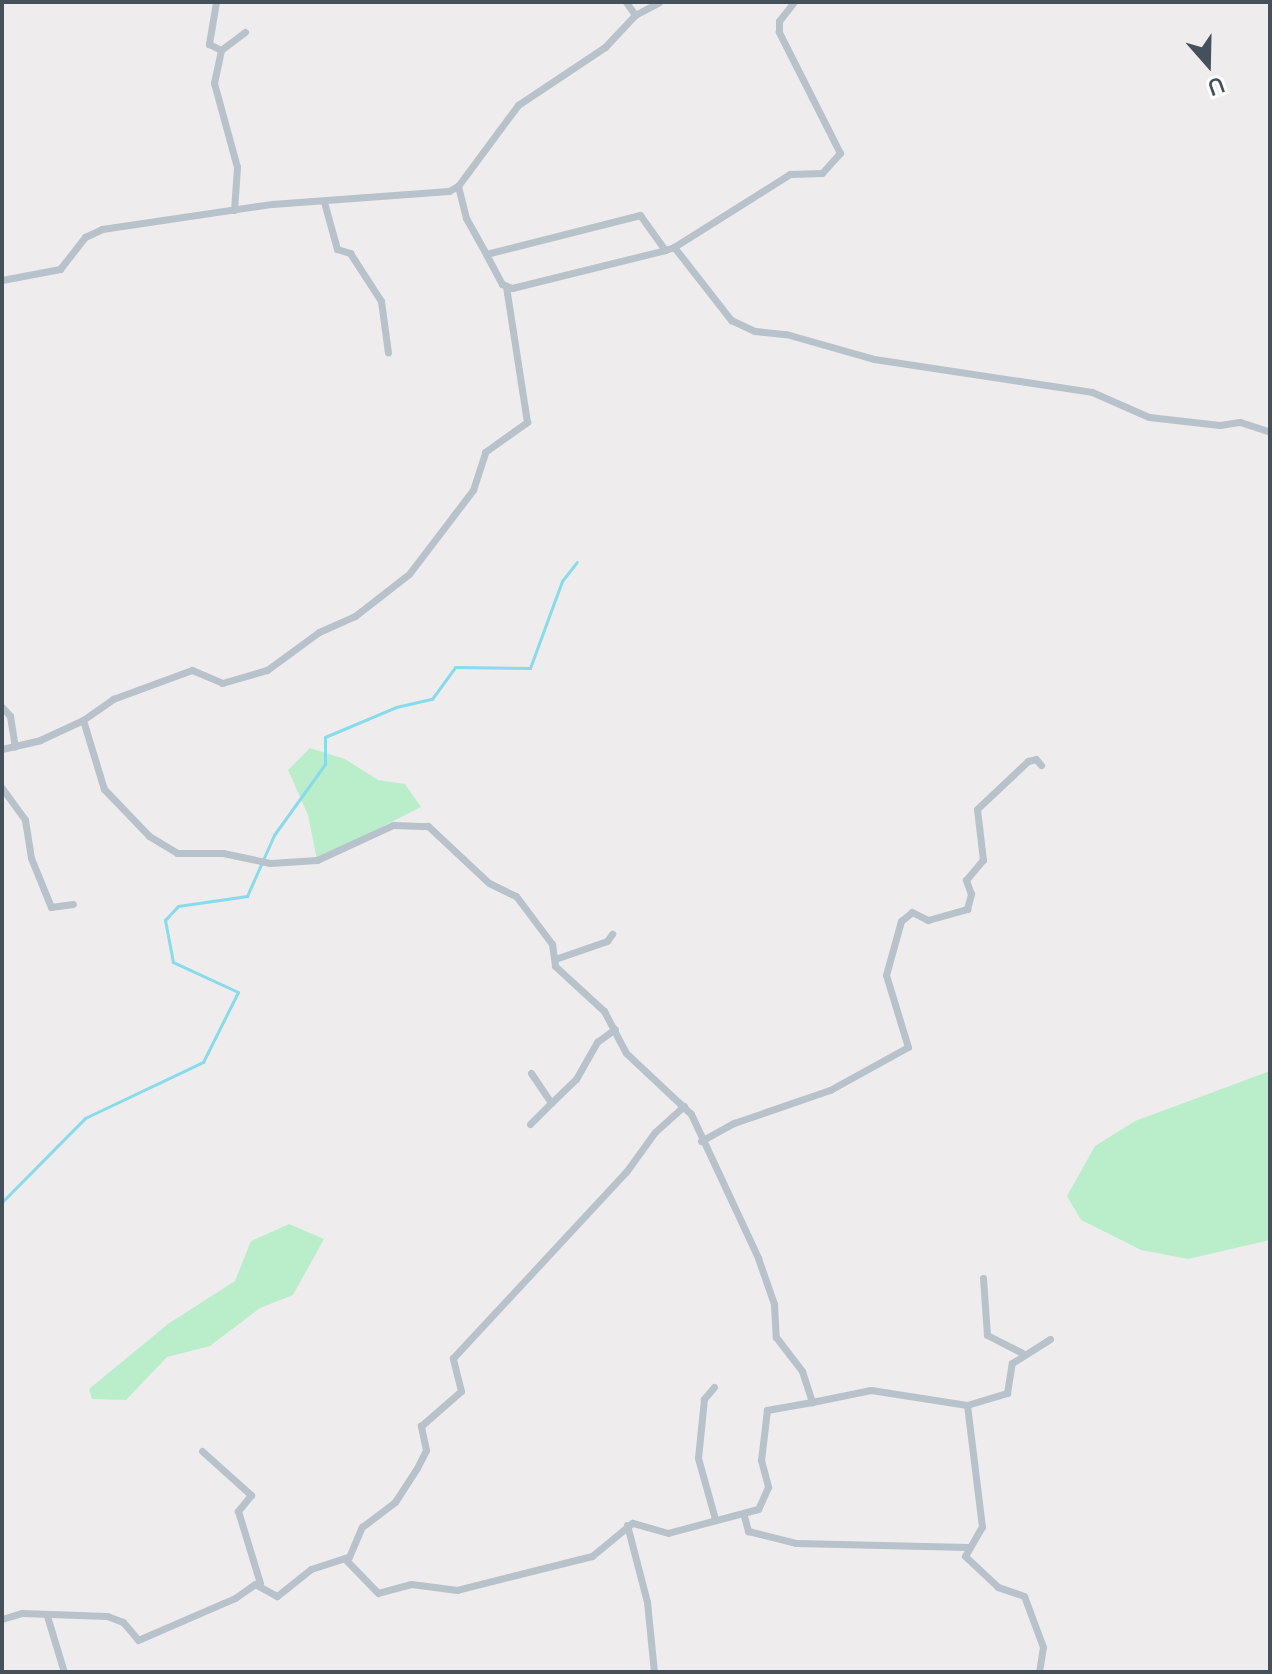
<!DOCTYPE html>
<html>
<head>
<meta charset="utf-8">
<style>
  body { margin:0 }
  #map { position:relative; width:1272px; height:1674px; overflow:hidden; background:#efeced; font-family:Manrope,sans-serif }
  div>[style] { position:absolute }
  .green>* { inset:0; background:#baeecb }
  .stream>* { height:3px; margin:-1.5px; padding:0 1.5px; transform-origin:1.5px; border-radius:1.5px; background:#87dbea }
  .street>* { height:7px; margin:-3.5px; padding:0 3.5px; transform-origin:3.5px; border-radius:3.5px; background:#b8c2ca }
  span { translate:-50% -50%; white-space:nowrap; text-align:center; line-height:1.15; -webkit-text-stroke:8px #fff; paint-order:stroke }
  .frame { position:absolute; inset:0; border:4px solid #45515a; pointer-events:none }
  .north { position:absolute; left:1168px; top:24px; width:80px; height:80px; -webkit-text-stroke:6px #fff; paint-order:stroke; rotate:160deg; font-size:22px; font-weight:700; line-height:32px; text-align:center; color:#45515a }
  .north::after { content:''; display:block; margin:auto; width:28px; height:36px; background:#45515a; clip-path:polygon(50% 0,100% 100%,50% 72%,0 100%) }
</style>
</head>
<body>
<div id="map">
  <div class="green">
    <i style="clip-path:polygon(310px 748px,345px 759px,378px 780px,405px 784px,421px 807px,317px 860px,308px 815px,288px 770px)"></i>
    <i style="clip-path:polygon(1270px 1071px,1270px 1240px,1188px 1259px,1141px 1250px,1081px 1220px,1067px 1196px,1095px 1146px,1135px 1121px)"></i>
    <i style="clip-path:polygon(289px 1224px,324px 1239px,293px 1295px,260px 1308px,210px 1346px,167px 1357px,126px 1400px,92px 1399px,89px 1389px,168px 1324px,235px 1281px,251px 1241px)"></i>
  </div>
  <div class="stream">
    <i style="left:2px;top:1202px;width:118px;rotate:-45.3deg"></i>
    <i style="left:85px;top:1118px;width:131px;rotate:-25.4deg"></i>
    <i style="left:203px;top:1062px;width:78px;rotate:-63.4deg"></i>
    <i style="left:238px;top:992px;width:72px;rotate:-155.2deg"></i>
    <i style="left:173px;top:962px;width:43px;rotate:-100.8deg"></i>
    <i style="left:165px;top:920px;width:19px;rotate:-47deg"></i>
    <i style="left:178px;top:906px;width:70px;rotate:-8.2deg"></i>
    <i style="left:247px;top:896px;width:67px;rotate:-66.1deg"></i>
    <i style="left:274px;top:835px;width:87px;rotate:-54.3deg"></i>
    <i style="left:325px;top:764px;width:27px;rotate:-90deg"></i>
    <i style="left:325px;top:737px;width:77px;rotate:-22.9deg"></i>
    <i style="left:396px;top:707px;width:37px;rotate:-13deg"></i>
    <i style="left:432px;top:699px;width:39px;rotate:-54deg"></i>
    <i style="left:455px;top:667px;width:75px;rotate:0.8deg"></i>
    <i style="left:530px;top:668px;width:93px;rotate:-69.8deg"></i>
    <i style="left:562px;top:581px;width:24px;rotate:-52deg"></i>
  </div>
  <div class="street">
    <i style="left:216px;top:2px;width:43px;rotate:99.5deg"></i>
    <i style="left:209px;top:44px;width:13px;rotate:27deg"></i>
    <i style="left:626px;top:2px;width:16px;rotate:55deg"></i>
    <i style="left:458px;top:186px;width:33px;rotate:76deg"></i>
    <i style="left:466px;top:218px;width:41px;rotate:60.9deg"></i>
    <i style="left:486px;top:254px;width:159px;rotate:-14.2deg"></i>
    <i style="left:640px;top:215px;width:43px;rotate:54.5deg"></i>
    <i style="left:665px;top:250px;width:9px;rotate:-18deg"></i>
    <i style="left:674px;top:247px;width:93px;rotate:52deg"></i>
    <i style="left:731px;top:320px;width:26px;rotate:25deg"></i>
    <i style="left:755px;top:331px;width:31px;rotate:6deg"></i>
    <i style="left:786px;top:334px;width:91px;rotate:15.9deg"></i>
    <i style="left:874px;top:359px;width:220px;rotate:8.6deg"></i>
    <i style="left:1092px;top:392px;width:62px;rotate:23.7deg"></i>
    <i style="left:1149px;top:417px;width:71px;rotate:6.4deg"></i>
    <i style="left:1220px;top:425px;width:20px;rotate:-9deg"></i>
    <i style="left:1240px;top:422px;width:32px;rotate:18deg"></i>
    <i style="left:324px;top:202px;width:49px;rotate:74.5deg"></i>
    <i style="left:337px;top:249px;width:14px;rotate:17deg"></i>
    <i style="left:350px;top:253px;width:57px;rotate:57.1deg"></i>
    <i style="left:381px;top:301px;width:52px;rotate:82.3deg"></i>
    <i style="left:234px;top:210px;width:43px;rotate:-86deg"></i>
    <i style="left:237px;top:167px;width:87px;rotate:-105.3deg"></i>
    <i style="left:214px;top:83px;width:34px;rotate:-78deg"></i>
    <i style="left:221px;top:50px;width:30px;rotate:-37deg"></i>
    <i style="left:674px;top:247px;width:137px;rotate:-32.2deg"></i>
    <i style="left:790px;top:174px;width:32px;rotate:-2deg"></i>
    <i style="left:822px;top:173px;width:27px;rotate:-48deg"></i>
    <i style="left:840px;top:153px;width:136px;rotate:-116.8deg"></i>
    <i style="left:779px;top:32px;width:11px;rotate:-90deg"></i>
    <i style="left:779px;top:21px;width:24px;rotate:-52deg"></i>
    <i style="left:486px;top:254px;width:34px;rotate:62deg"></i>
    <i style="left:502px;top:284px;width:11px;rotate:22deg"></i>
    <i style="left:512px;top:288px;width:158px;rotate:-13.9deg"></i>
    <i style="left:2px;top:280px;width:59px;rotate:-10.7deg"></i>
    <i style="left:60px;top:269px;width:41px;rotate:-52deg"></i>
    <i style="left:85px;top:237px;width:19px;rotate:-25deg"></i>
    <i style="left:102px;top:229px;width:172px;rotate:-8.4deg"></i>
    <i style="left:272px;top:204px;width:177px;rotate:-4.2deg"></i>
    <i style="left:449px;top:191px;width:10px;rotate:-29deg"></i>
    <i style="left:458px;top:186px;width:101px;rotate:-53.5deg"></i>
    <i style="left:518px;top:105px;width:105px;rotate:-33.7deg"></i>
    <i style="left:605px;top:47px;width:44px;rotate:-46.8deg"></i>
    <i style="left:635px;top:15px;width:27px;rotate:-28deg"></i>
    <i style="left:2px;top:707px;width:12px;rotate:48deg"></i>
    <i style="left:10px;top:716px;width:31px;rotate:81deg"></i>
    <i style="left:83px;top:720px;width:37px;rotate:-35deg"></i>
    <i style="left:113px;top:699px;width:84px;rotate:-20.2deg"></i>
    <i style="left:192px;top:670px;width:33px;rotate:23deg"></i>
    <i style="left:222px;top:683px;width:47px;rotate:-16.1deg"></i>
    <i style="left:267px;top:670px;width:64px;rotate:-36.2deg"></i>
    <i style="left:319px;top:632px;width:39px;rotate:-24deg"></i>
    <i style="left:355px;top:616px;width:68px;rotate:-37.9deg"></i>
    <i style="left:409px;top:574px;width:106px;rotate:-52.7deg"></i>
    <i style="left:473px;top:490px;width:40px;rotate:-72deg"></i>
    <i style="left:485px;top:452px;width:52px;rotate:-35.5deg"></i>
    <i style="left:527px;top:422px;width:137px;rotate:-98.8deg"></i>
    <i style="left:2px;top:749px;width:39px;rotate:-13deg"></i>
    <i style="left:40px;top:740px;width:47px;rotate:-24.9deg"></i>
    <i style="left:83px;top:720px;width:72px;rotate:73.1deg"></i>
    <i style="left:104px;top:789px;width:65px;rotate:46.2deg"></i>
    <i style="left:149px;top:836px;width:33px;rotate:31deg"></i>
    <i style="left:177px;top:853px;width:46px"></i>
    <i style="left:223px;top:853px;width:48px;rotate:12deg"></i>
    <i style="left:270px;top:863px;width:47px;rotate:-3.7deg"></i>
    <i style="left:317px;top:860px;width:84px;rotate:-24.7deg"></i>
    <i style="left:393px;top:825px;width:35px;rotate:2deg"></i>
    <i style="left:428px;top:826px;width:83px;rotate:43.1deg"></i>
    <i style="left:489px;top:883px;width:30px;rotate:26deg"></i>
    <i style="left:516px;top:896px;width:60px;rotate:53.1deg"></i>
    <i style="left:552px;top:944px;width:22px;rotate:82deg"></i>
    <i style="left:555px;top:966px;width:67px;rotate:42.6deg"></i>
    <i style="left:604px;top:1011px;width:47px;rotate:62.4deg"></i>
    <i style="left:626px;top:1053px;width:89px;rotate:43.2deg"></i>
    <i style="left:691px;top:1114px;width:159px;rotate:65deg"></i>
    <i style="left:758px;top:1258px;width:49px;rotate:70.8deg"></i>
    <i style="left:774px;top:1304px;width:33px;rotate:87deg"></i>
    <i style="left:776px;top:1337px;width:43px;rotate:52.6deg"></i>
    <i style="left:802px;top:1371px;width:33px;rotate:72deg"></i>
    <i style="left:812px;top:1402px;width:46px;rotate:169.9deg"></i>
    <i style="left:767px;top:1410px;width:50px;rotate:96.8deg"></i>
    <i style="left:761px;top:1460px;width:28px;rotate:75deg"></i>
    <i style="left:768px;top:1487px;width:24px;rotate:114deg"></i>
    <i style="left:758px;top:1509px;width:93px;rotate:165.1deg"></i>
    <i style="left:668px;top:1533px;width:37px;rotate:-164deg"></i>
    <i style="left:632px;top:1523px;width:52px;rotate:140.5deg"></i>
    <i style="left:592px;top:1556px;width:139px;rotate:165.9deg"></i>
    <i style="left:457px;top:1590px;width:46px;rotate:-172.6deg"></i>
    <i style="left:411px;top:1584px;width:34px;rotate:165deg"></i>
    <i style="left:378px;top:1593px;width:47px;rotate:-134.1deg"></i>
    <i style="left:2px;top:788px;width:39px;rotate:54deg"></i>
    <i style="left:25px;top:820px;width:38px;rotate:81deg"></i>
    <i style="left:31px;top:858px;width:53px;rotate:67.8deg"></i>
    <i style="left:51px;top:907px;width:22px;rotate:-8deg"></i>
    <i style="left:555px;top:959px;width:55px;rotate:-19.1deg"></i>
    <i style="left:607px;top:941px;width:9px;rotate:-54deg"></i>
    <i style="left:531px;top:1073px;width:36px;rotate:56deg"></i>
    <i style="left:551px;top:1103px;width:35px;rotate:-44deg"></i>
    <i style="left:576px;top:1079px;width:43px;rotate:-60.4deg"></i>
    <i style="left:597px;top:1042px;width:22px;rotate:-36deg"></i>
    <i style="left:530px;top:1124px;width:30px;rotate:-45deg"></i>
    <i style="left:701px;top:1141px;width:38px;rotate:-29deg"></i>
    <i style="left:734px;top:1123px;width:102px;rotate:-19deg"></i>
    <i style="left:830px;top:1090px;width:89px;rotate:-28.9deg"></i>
    <i style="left:908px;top:1047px;width:75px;rotate:-107deg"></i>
    <i style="left:886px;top:975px;width:56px;rotate:-74.5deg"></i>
    <i style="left:901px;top:921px;width:14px;rotate:-39deg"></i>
    <i style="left:912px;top:912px;width:18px;rotate:27deg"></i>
    <i style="left:928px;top:920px;width:41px;rotate:-15.8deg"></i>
    <i style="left:967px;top:909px;width:16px;rotate:-75deg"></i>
    <i style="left:971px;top:894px;width:15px;rotate:-110deg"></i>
    <i style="left:966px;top:880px;width:26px;rotate:-50deg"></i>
    <i style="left:983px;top:860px;width:51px;rotate:-96.7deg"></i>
    <i style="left:977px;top:809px;width:70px;rotate:-43.3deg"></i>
    <i style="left:1028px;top:761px;width:8px;rotate:-14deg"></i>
    <i style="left:1036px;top:759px;width:8px;rotate:50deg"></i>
    <i style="left:983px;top:1278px;width:57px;rotate:86deg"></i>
    <i style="left:987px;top:1335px;width:39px;rotate:27deg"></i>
    <i style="left:714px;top:1387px;width:16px;rotate:130deg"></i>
    <i style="left:704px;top:1399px;width:59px;rotate:95.8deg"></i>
    <i style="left:698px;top:1458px;width:63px;rotate:74.4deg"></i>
    <i style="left:812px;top:1402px;width:60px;rotate:-11.5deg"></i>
    <i style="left:871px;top:1390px;width:97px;rotate:8.9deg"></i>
    <i style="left:202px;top:1451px;width:66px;rotate:41.9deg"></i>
    <i style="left:251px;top:1495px;width:21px;rotate:129deg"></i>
    <i style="left:238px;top:1511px;width:75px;rotate:73deg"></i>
    <i style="left:744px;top:1516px;width:16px;rotate:75deg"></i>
    <i style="left:748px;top:1531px;width:49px;rotate:14deg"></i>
    <i style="left:796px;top:1543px;width:171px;rotate:1.3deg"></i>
    <i style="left:627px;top:1525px;width:80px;rotate:75.4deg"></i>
    <i style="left:647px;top:1602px;width:70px;rotate:84.3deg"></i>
    <i style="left:47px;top:1616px;width:59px;rotate:73.1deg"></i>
    <i style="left:2px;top:1619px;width:21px;rotate:-17deg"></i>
    <i style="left:22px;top:1613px;width:85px;rotate:2deg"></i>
    <i style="left:107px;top:1616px;width:17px;rotate:21deg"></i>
    <i style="left:123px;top:1622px;width:23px;rotate:50deg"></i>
    <i style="left:138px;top:1640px;width:106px;rotate:-23.4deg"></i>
    <i style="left:235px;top:1598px;width:24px;rotate:-35deg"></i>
    <i style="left:255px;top:1584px;width:25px;rotate:29deg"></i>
    <i style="left:277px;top:1596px;width:43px;rotate:-38.5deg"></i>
    <i style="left:311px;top:1569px;width:40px;rotate:-18deg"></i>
    <i style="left:349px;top:1557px;width:33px;rotate:-67deg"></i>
    <i style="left:362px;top:1527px;width:41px;rotate:-37.1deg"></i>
    <i style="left:395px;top:1502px;width:40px;rotate:-57.1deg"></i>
    <i style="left:417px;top:1468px;width:20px;rotate:-63deg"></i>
    <i style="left:426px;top:1450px;width:25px;rotate:-102deg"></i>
    <i style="left:421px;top:1426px;width:53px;rotate:-41.2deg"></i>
    <i style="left:461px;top:1391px;width:34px;rotate:-104deg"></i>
    <i style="left:453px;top:1358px;width:254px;rotate:-47.1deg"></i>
    <i style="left:626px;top:1172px;width:49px;rotate:-54.1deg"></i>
    <i style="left:655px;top:1132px;width:39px;rotate:-42deg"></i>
    <i style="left:1039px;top:1672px;width:25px;rotate:-81deg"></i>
    <i style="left:1043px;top:1647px;width:54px;rotate:-110.4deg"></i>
    <i style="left:1024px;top:1596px;width:28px;rotate:-161deg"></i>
    <i style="left:998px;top:1587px;width:45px;rotate:-136.8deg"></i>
    <i style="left:965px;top:1556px;width:34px;rotate:-60deg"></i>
    <i style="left:982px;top:1527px;width:123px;rotate:-97deg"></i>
    <i style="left:967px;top:1405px;width:42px;rotate:-16.7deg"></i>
    <i style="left:1007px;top:1393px;width:30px;rotate:-81deg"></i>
    <i style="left:1012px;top:1363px;width:45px;rotate:-32.3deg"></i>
  </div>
  <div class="frame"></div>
  <div class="north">U</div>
</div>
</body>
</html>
